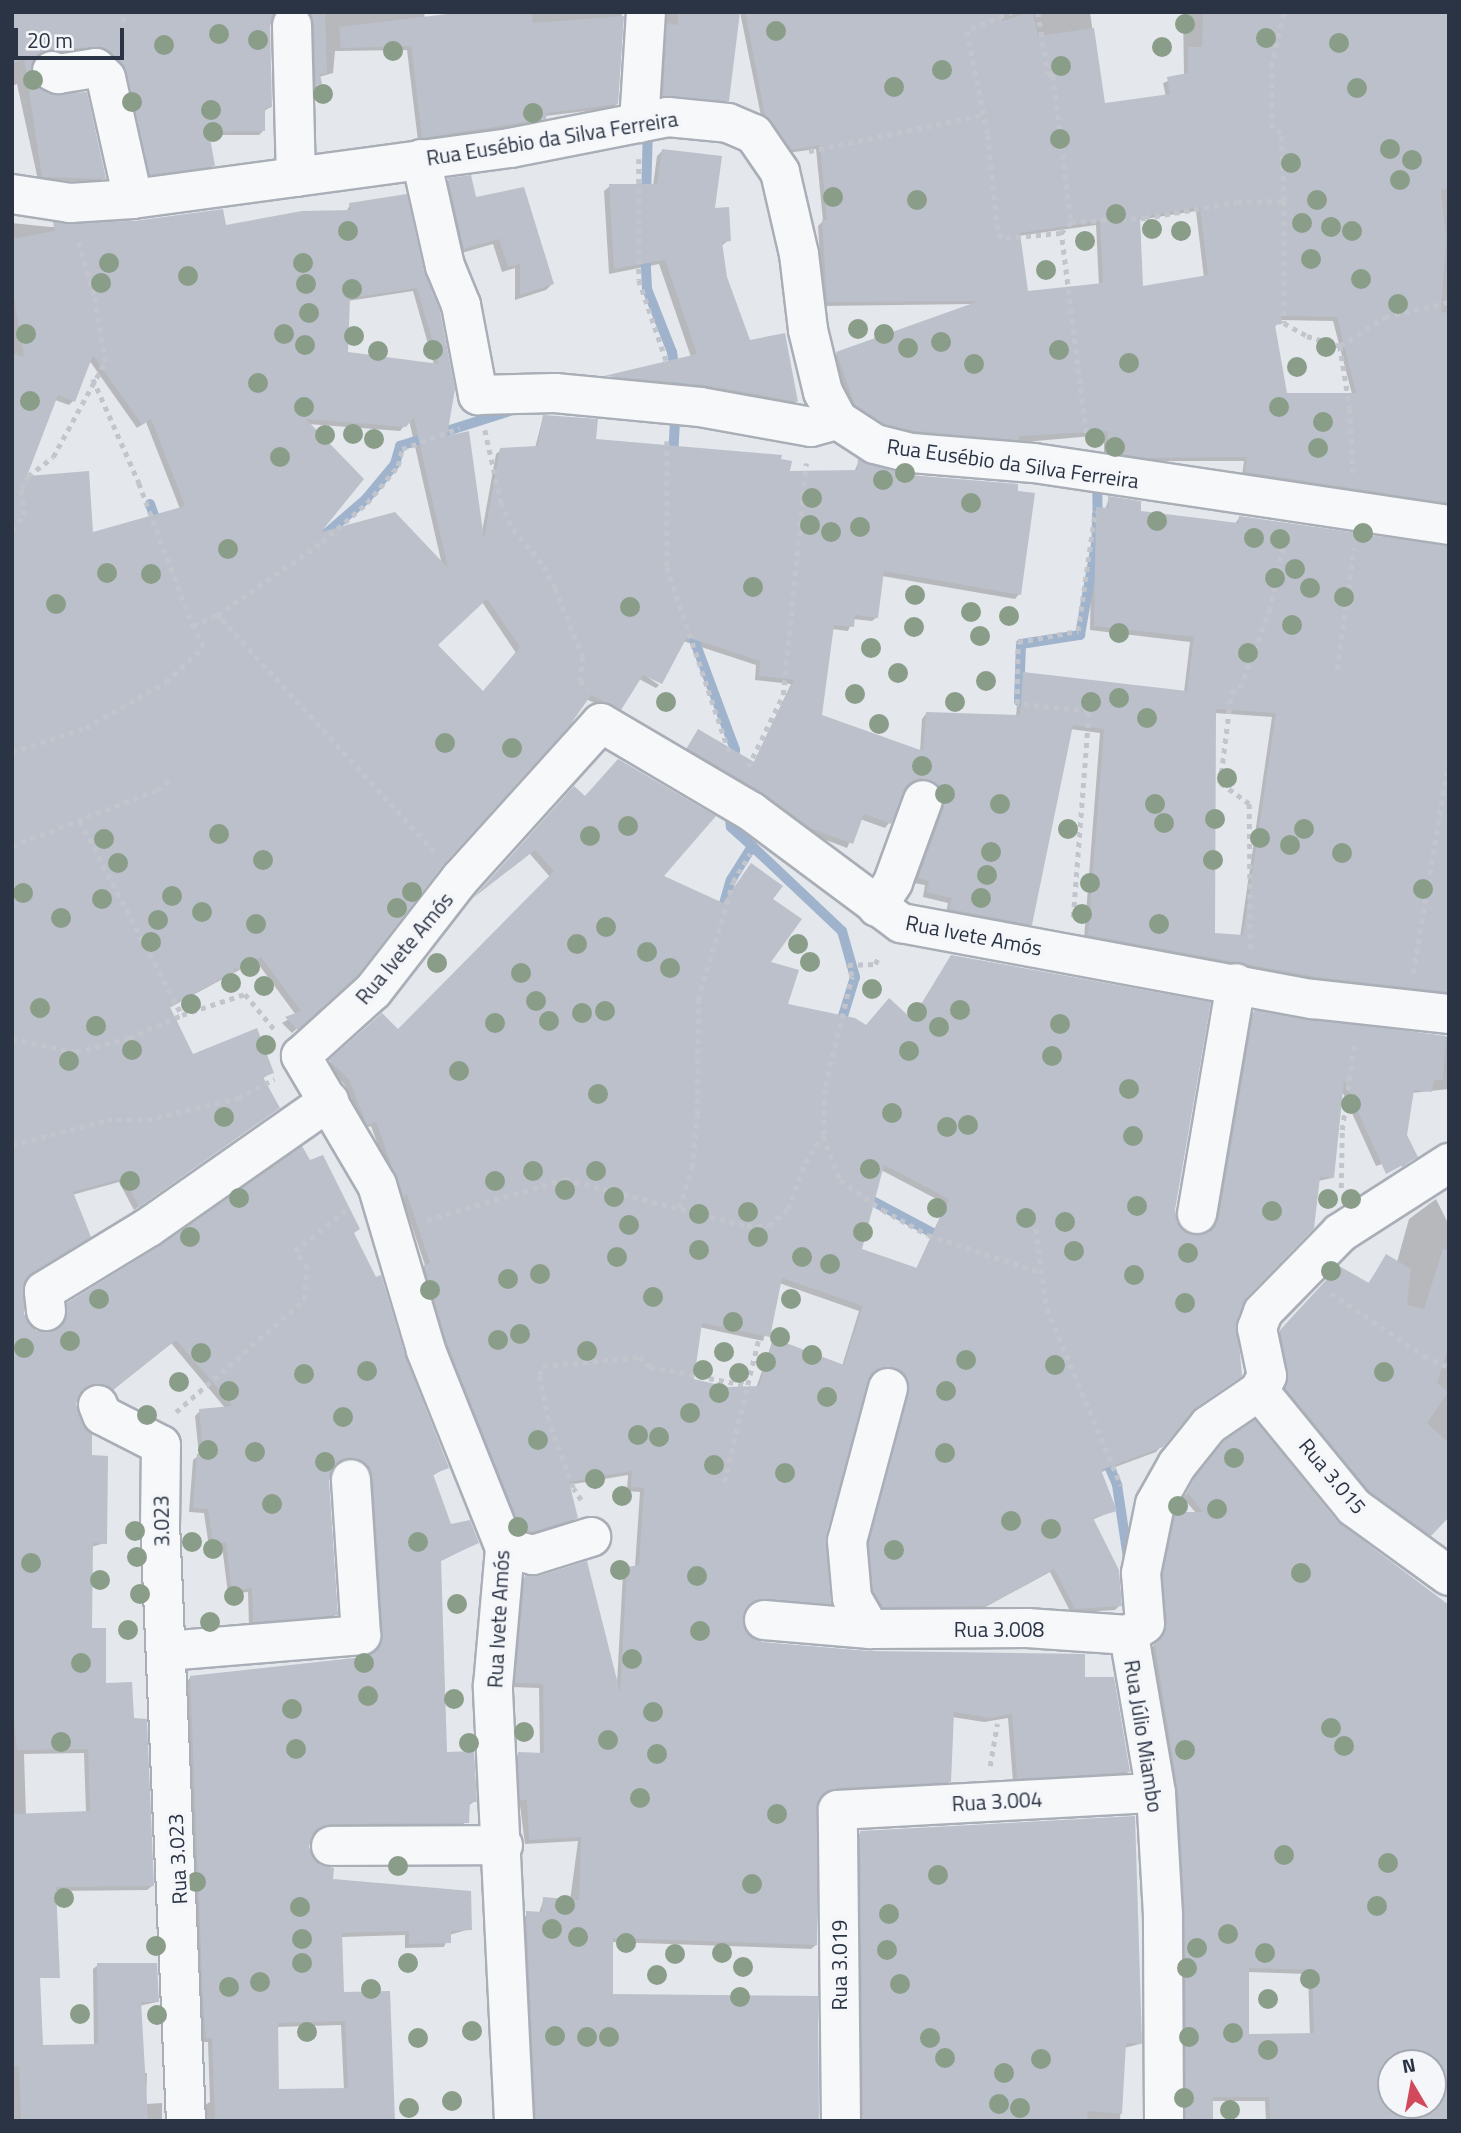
<!DOCTYPE html>
<html>
<head>
<meta charset="utf-8">
<style>
  body { margin:0 }
  #map { position:relative; width:1461px; height:2133px; overflow:hidden; background:#e4e7ec; font-family:"Titillium Web",sans-serif }
  div>[style] { position:absolute }
  .shadow>* { inset:0; background:#0003 }
  .stream>* { height:10px; margin:-5px; padding:0 5px; transform-origin:5px; border-radius:5px; background:#9fb4cc }
  .building>* { inset:0; background:#bbc0ca }
  .path>* { height:4.5px; margin-top:-2.25px; transform-origin:0; background:repeating-linear-gradient(90deg,#c2c5cb 0 5px,transparent 0 10px) }
  .roads { filter:drop-shadow(2px 0 #a9aeb7) drop-shadow(-2px 0 #a9aeb7) drop-shadow(0 2px #a9aeb7) drop-shadow(0 -2px #a9aeb7) }
  .minor>* { height:38px; margin:-19px; padding:0 19px; transform-origin:19px; border-radius:19px; background:#f7f8fa }
  .trees>* { width:20px; height:20px; margin:-10px; border-radius:50%; background:#899d89 }
  span { translate:-50% -50%; white-space:nowrap; text-align:center; line-height:1.15; -webkit-text-stroke:7px #f4f6f9; paint-order:stroke }
  .street-label { font-size:21px; color:#2b3445 }
  .frame { position:absolute; inset:0; border:14px solid #2b3445; pointer-events:none }
  .north { position:absolute; left:1377px; top:2049px; width:70px; height:70px; box-sizing:border-box; background:#f4f6f9; border:2px solid #a4a8b1; border-radius:50%; rotate:350deg; font-size:19px; font-weight:700; line-height:28px; text-align:center; color:#2b3445 }
  .north::after { content:''; display:block; margin:auto; width:24px; height:32px; background:#d1495b; clip-path:polygon(50% 0,100% 100%,50% 72%,0 100%) }
  .scale { position:absolute; left:14px; top:28px; width:110px; height:32px; box-sizing:border-box; border:4px solid #2b3445; border-top:0; padding-left:9px; font-size:21px; line-height:24px; white-space:nowrap; color:#2b3445; -webkit-text-stroke:5px #f4f6f9; paint-order:stroke }
</style>
</head>
<body>
<div id="map">
  <div class="shadow">
    <i style="clip-path:polygon(12px 12px,276px 12px,268px 24px,271px 107px,264px 111px,264px 130px,259px 135px,208px 135px,213px 165px,209px 170px,146px 178px,97px 51px,44px 53px,31px 62px,32px 83px,104px 178px,100px 182px,38px 180px,17px 84px,12px 86px)"></i>
    <i style="clip-path:polygon(300px 12px,424px 12px,425px 19px,479px 12px,622px 12px,617px 104px,612px 108px,545px 116px,540px 122px,418px 141px,407px 50px,335px 51px,333px 73px,319px 77px,312px 103px)"></i>
    <i style="clip-path:polygon(661px 12px,738px 12px,727px 100px,723px 105px,659px 100px)"></i>
    <i style="clip-path:polygon(evenodd,740px 12px,1090px 12px,1103px 105px,1166px 97px,1163px 83px,1184px 75px,1183px 14px,1155px 12px,1449px 12px,1449px 508px,1242px 476px,1244px 461px,1141px 461px,1104px 456px,1104px 435px,1013px 443px,910px 435px,879px 427px,851px 409px,833px 358px,837px 354px,972px 304px,823px 306px,818px 226px,823px 221px,816px 149px,787px 153px,762px 121px,740px 12px,1196px 211px,1204px 278px,1141px 288px,1138px 220px,1196px 211px,740px 12px,1096px 225px,1099px 285px,1026px 293px,1018px 236px,1096px 225px,740px 12px,1280px 320px,1333px 321px,1352px 394px,1285px 395px,1274px 328px,1280px 320px)"></i>
    <i style="clip-path:polygon(663px 150px,713px 210px,729px 240px,721px 246px,725px 278px,748px 343px,784px 335px,796px 402px,791px 407px,601px 381px,691px 357px,659px 264px,609px 274px,604px 191px,610px 186px,653px 186px,657px 156px)"></i>
    <i style="clip-path:polygon(449px 180px,474px 200px,552px 284px,546px 290px,515px 300px,515px 268px,502px 272px,493px 244px,458px 254px,443px 186px)"></i>
    <i style="clip-path:polygon(evenodd,350px 205px,422px 272px,438px 312px,445px 438px,482px 532px,496px 454px,501px 450px,535px 448px,543px 417px,594px 441px,779px 461px,788px 472px,854px 472px,859px 461px,1019px 594px,1015px 599px,882px 576px,877px 617px,872px 621px,853px 619px,848px 631px,832px 629px,821px 716px,920px 752px,922px 719px,926px 714px,1016px 717px,1019px 679px,1024px 674px,1184px 692px,1190px 642px,1090px 630px,1092px 513px,1105px 510px,1109px 498px,1139px 513px,1234px 525px,1239px 518px,1449px 546px,1449px 997px,1311px 981px,1084px 939px,1100px 733px,1070px 729px,1031px 924px,1026px 929px,946px 914px,948px 903px,923px 897px,925px 885px,914px 883px,940px 813px,935px 790px,914px 782px,906px 786px,889px 823px,885px 828px,860px 819px,847px 848px,805px 832px,684px 753px,694px 736px,753px 764px,791px 684px,755px 680px,756px 665px,683px 641px,636px 669px,659px 685px,656px 688px,639px 679px,584px 689px,618px 710px,615px 713px,586px 699px,441px 864px,350px 980px,292px 1033px,282px 1023px,296px 1015px,256px 961px,169px 1008px,192px 1056px,272px 1072px,262px 1079px,278px 1108px,134px 1210px,119px 1182px,72px 1195px,23px 1282px,12px 1322px,12px 223px,50px 227px,135px 223px,224px 227px,346px 212px,350px 205px,413px 291px,434px 365px,346px 354px,348px 301px,413px 291px,350px 205px,89px 360px,137px 428px,146px 422px,180px 509px,91px 534px,24px 478px,55px 400px,69px 405px,73px 401px,89px 360px,350px 205px,409px 420px,442px 565px,317px 535px,308px 424px,400px 431px,409px 420px,350px 205px,482px 602px,516px 653px,483px 693px,435px 645px,482px 602px,350px 205px,1215px 713px,1272px 717px,1240px 937px,1214px 935px,1215px 713px)"></i>
    <i style="clip-path:polygon(evenodd,574px 788px,661px 877px,722px 905px,771px 899px,768px 963px,786px 1006px,866px 1027px,911px 1021px,952px 956px,1174px 1210px,1175px 1223px,1192px 1237px,1205px 1236px,1215px 1224px,1250px 1017px,1254px 1012px,1449px 1037px,1449px 1089px,1412px 1093px,1406px 1136px,1416px 1157px,1402px 1167px,1401px 1158px,1376px 1166px,1341px 1089px,1332px 1178px,1318px 1181px,1246px 1296px,1235px 1320px,1235px 1380px,1192px 1410px,1156px 1452px,1099px 1473px,1115px 1510px,1092px 1520px,1120px 1605px,1115px 1610px,1071px 1613px,1050px 1572px,980px 1610px,878px 1611px,869px 1596px,865px 1549px,905px 1399px,900px 1377px,877px 1370px,865px 1382px,824px 1535px,830px 1603px,825px 1608px,760px 1602px,744px 1610px,743px 1631px,762px 1643px,1083px 1679px,1128px 1772px,1124px 1776px,1013px 1782px,1008px 1718px,984px 1722px,952px 1717px,950px 1781px,945px 1786px,831px 1792px,817px 1800px,816px 1945px,811px 1949px,611px 1942px,611px 1995px,817px 2121px,528px 2121px,522px 1917px,539px 1913px,544px 1898px,570px 1901px,578px 1841px,525px 1844px,514px 1759px,519px 1754px,540px 1754px,539px 1688px,511px 1687px,521px 1582px,525px 1577px,617px 1683px,623px 1573px,635px 1567px,640px 1492px,627px 1491px,628px 1475px,568px 1485px,576px 1518px,571px 1522px,527px 1536px,521px 1535px,522px 1526px,515px 1529px,443px 1348px,420px 1271px,425px 1265px,402px 1197px,398px 1200px,371px 1126px,362px 1129px,345px 1085px,326px 1066px,382px 1015px,398px 1032px,550px 877px,530px 854px,574px 788px,881px 1170px,946px 1204px,916px 1269px,860px 1250px,881px 1170px,574px 788px,779px 1283px,859px 1311px,842px 1366px,773px 1340px,756px 1388px,728px 1389px,692px 1380px,699px 1327px,763px 1341px,779px 1283px)"></i>
    <i style="clip-path:polygon(1436px 1199px,1449px 1225px,1449px 1514px,1425px 1539px,1365px 1495px,1281px 1394px,1285px 1377px,1276px 1336px,1339px 1268px,1368px 1284px,1386px 1256px,1397px 1262px,1409px 1219px)"></i>
    <i style="clip-path:polygon(evenodd,353px 1234px,447px 1467px,432px 1476px,450px 1526px,477px 1543px,439px 1562px,445px 1754px,475px 1801px,468px 1806px,463px 1827px,324px 1828px,310px 1836px,307px 1847px,332px 1881px,470px 1929px,449px 1935px,444px 1947px,405px 1948px,405px 1935px,341px 1937px,342px 1994px,393px 2121px,202px 2121px,203px 2106px,210px 2102px,208px 2042px,202px 2042px,199px 2008px,186px 1682px,191px 1677px,363px 1658px,377px 1649px,369px 1483px,364px 1471px,345px 1461px,335px 1464px,327px 1479px,336px 1614px,331px 1619px,249px 1626px,248px 1592px,228px 1594px,222px 1546px,209px 1547px,204px 1513px,189px 1512px,193px 1460px,199px 1455px,195px 1416px,200px 1411px,226px 1409px,171px 1343px,108px 1394px,96px 1387px,85px 1388px,74px 1402px,90px 1457px,105px 1543px,91px 1547px,91px 1629px,104px 1685px,132px 1720px,152px 1886px,147px 1890px,54px 1891px,12px 1927px,12px 1384px,62px 1327px,68px 1304px,353px 1234px,84px 1753px,86px 1813px,26px 1815px,24px 1754px,84px 1753px,353px 1234px,341px 2025px,344px 2090px,278px 2091px,276px 2027px,341px 2025px)"></i>
    <i style="clip-path:polygon(evenodd,1220px 1448px,1336px 1522px,1449px 2121px,1266px 2121px,1265px 2101px,1211px 2101px,1212px 2121px,1182px 2121px,1151px 1650px,1163px 1629px,1159px 1580px,1172px 1518px,1176px 1514px,1196px 1513px,1183px 1498px,1220px 1448px,1247px 1972px,1308px 1974px,1310px 2035px,1248px 2036px,1247px 1972px,1220px 1448px,1391px 2063px,1433px 2063px,1433px 2105px,1391px 2105px,1391px 2063px)"></i>
    <i style="clip-path:polygon(861px 1832px,1140px 2044px,1124px 2048px,1120px 2121px,859px 2121px,856px 1837px)"></i>
    <i style="clip-path:polygon(98px 1965px,157px 2002px,139px 2006px,140px 2073px,147px 2073px,146px 2104px,162px 2103px,162px 2121px,12px 2121px,12px 1970px,41px 2046px,94px 2046px,93px 1969px)"></i>
  </div>
  <div class="stream">
    <i style="left:646px;top:198px;width:72px;rotate:-88.4deg"></i>
    <i style="left:645px;top:249px;width:40px;rotate:87.1deg"></i>
    <i style="left:647px;top:289px;width:68px;rotate:68.4deg"></i>
    <i style="left:672px;top:352px;width:32px;rotate:81deg"></i>
    <i style="left:677px;top:384px;width:74px;rotate:93.1deg"></i>
    <i style="left:150px;top:504px;width:24px;rotate:71deg"></i>
    <i style="left:321px;top:538px;width:60px;rotate:-40.9deg"></i>
    <i style="left:366px;top:499px;width:45px;rotate:-50.4deg"></i>
    <i style="left:395px;top:464px;width:19px;rotate:-74deg"></i>
    <i style="left:400px;top:446px;width:115px;rotate:-17.7deg"></i>
    <i style="left:689px;top:626px;width:132px;rotate:69.6deg"></i>
    <i style="left:735px;top:750px;width:40px;rotate:95.7deg"></i>
    <i style="left:1034px;top:702px;width:15px;rotate:-176deg"></i>
    <i style="left:1019px;top:701px;width:57px;rotate:-88deg"></i>
    <i style="left:1021px;top:644px;width:60px;rotate:-8.7deg"></i>
    <i style="left:1080px;top:635px;width:104px;rotate:-80deg"></i>
    <i style="left:1098px;top:533px;width:55px;rotate:-91deg"></i>
    <i style="left:729px;top:809px;width:18px;rotate:84deg"></i>
    <i style="left:731px;top:827px;width:28px;rotate:42deg"></i>
    <i style="left:721px;top:914px;width:35px;rotate:-74deg"></i>
    <i style="left:731px;top:880px;width:40px;rotate:-58deg"></i>
    <i style="left:752px;top:846px;width:124px;rotate:43.4deg"></i>
    <i style="left:842px;top:931px;width:48px;rotate:74.2deg"></i>
    <i style="left:855px;top:977px;width:54px;rotate:107.1deg"></i>
    <i style="left:865px;top:1197px;width:92px;rotate:28deg"></i>
    <i style="left:1104px;top:1454px;width:34px;rotate:67deg"></i>
    <i style="left:1117px;top:1485px;width:80px;rotate:81.4deg"></i>
  </div>
  <div class="building">
    <i style="clip-path:polygon(12px 12px,275px 12px,270px 26px,272px 107px,265px 108px,265px 131px,209px 132px,215px 166px,150px 175px,121px 63px,102px 47px,50px 49px,33px 61px,33px 82px,49px 94px,87px 92px,106px 179px,42px 177px,24px 58px,12px 64px)"></i>
    <i style="clip-path:polygon(309px 12px,325px 12px,327px 74px,320px 74px,322px 84px,317px 85px,316px 102px,314px 24px)"></i>
    <i style="clip-path:polygon(464px 12px,531px 12px,533px 23px,624px 16px,618px 104px,547px 113px,546px 119px,422px 138px,411px 46px,341px 48px,339px 27px)"></i>
    <i style="clip-path:polygon(678px 12px,740px 12px,729px 101px,663px 96px,667px 23px,678px 25px)"></i>
    <i style="clip-path:polygon(evenodd,745px 12px,999px 12px,1002px 21px,1033px 12px,1038px 36px,1094px 28px,1105px 103px,1170px 94px,1167px 77px,1188px 73px,1188px 47px,1202px 47px,1203px 12px,1449px 12px,1449px 188px,1441px 190px,1446px 238px,1441px 311px,1449px 314px,1449px 503px,1245px 472px,1247px 457px,1146px 458px,1108px 452px,1108px 431px,1019px 436px,1019px 440px,915px 431px,884px 424px,855px 405px,836px 352px,979px 301px,827px 302px,822px 220px,827px 220px,820px 145px,791px 150px,765px 116px,745px 12px,1200px 207px,1208px 275px,1143px 286px,1140px 217px,1200px 207px,745px 12px,1100px 221px,1103px 283px,1028px 291px,1020px 233px,1100px 221px,745px 12px,1281px 316px,1337px 317px,1356px 393px,1287px 393px,1275px 325px,1282px 324px,1281px 316px)"></i>
    <i style="clip-path:polygon(662px 149px,722px 156px,715px 208px,729px 207px,731px 241px,722px 242px,727px 277px,750px 340px,785px 333px,798px 402px,704px 385px,604px 376px,697px 354px,665px 260px,614px 269px,609px 184px,657px 184px)"></i>
    <i style="clip-path:polygon(471px 175px,476px 197px,524px 187px,554px 284px,520px 295px,520px 264px,508px 267px,499px 239px,464px 249px,448px 178px)"></i>
    <i style="clip-path:polygon(evenodd,407px 194px,424px 271px,440px 311px,455px 389px,447px 436px,469px 431px,484px 539px,500px 448px,538px 446px,543px 415px,598px 419px,596px 439px,782px 455px,781px 459px,792px 461px,790px 471px,857px 470px,858px 459px,910px 475px,1018px 484px,1018px 491px,1035px 493px,1021px 595px,884px 571px,878px 618px,855px 615px,854px 627px,834px 625px,822px 715px,923px 751px,926px 712px,1020px 715px,1023px 672px,1187px 691px,1194px 637px,1094px 626px,1096px 507px,1109px 508px,1108px 496px,1141px 501px,1141px 511px,1238px 523px,1239px 516px,1449px 546px,1449px 992px,1316px 977px,1088px 935px,1104px 729px,1073px 725px,1032px 925px,949px 909px,952px 898px,926px 892px,929px 881px,918px 878px,944px 808px,939px 786px,920px 778px,910px 783px,891px 824px,864px 814px,853px 844px,810px 828px,763px 793px,687px 748px,698px 729px,754px 762px,794px 680px,759px 676px,760px 661px,687px 637px,662px 684px,643px 675px,621px 710px,591px 695px,570px 725px,443px 865px,357px 976px,298px 1030px,285px 1017px,301px 1011px,261px 957px,237px 970px,233px 966px,235px 971px,170px 1007px,193px 1054px,257px 1028px,274px 1073px,263px 1077px,280px 1108px,139px 1207px,124px 1178px,73px 1192px,91px 1237px,25px 1281px,24px 1314px,36px 1331px,58px 1329px,66px 1319px,67px 1303px,161px 1245px,302px 1146px,310px 1160px,323px 1155px,360px 1229px,354px 1233px,376px 1277px,381px 1275px,406px 1358px,449px 1468px,433px 1474px,451px 1524px,470px 1520px,479px 1543px,441px 1560px,447px 1752px,474px 1751px,477px 1802px,470px 1802px,469px 1823px,330px 1824px,312px 1835px,309px 1847px,320px 1865px,334px 1868px,333px 1879px,471px 1891px,472px 1930px,451px 1931px,451px 1943px,409px 1944px,409px 1931px,342px 1933px,344px 1992px,390px 1991px,395px 2121px,215px 2121px,212px 2038px,206px 2038px,203px 2003px,190px 1676px,363px 1657px,380px 1645px,383px 1634px,373px 1478px,369px 1466px,350px 1457px,338px 1461px,329px 1480px,338px 1615px,253px 1622px,252px 1588px,232px 1591px,226px 1542px,213px 1544px,208px 1509px,193px 1508px,197px 1454px,203px 1454px,199px 1409px,233px 1406px,176px 1340px,113px 1390px,102px 1384px,91px 1385px,76px 1403px,82px 1423px,92px 1434px,92px 1455px,108px 1456px,107px 1544px,93px 1543px,92px 1628px,106px 1628px,106px 1683px,132px 1682px,134px 1718px,147px 1719px,154px 1886px,56px 1887px,60px 1978px,40px 1978px,43px 2045px,98px 2044px,97px 1963px,157px 1963px,159px 2002px,141px 2002px,148px 2121px,21px 2120px,19px 2066px,12px 2066px,12px 1814px,90px 1811px,88px 1749px,17px 1750px,12px 1698px,12px 353px,24px 357px,12px 286px,12px 239px,55px 231px,53px 222px,134px 221px,223px 209px,226px 225px,302px 211px,350px 210px,349px 203px,407px 194px,417px 288px,439px 364px,348px 352px,350px 298px,417px 288px,407px 194px,93px 355px,142px 425px,151px 419px,185px 506px,93px 532px,89px 471px,27px 476px,58px 395px,75px 402px,93px 355px,407px 194px,414px 417px,427px 478px,448px 568px,395px 512px,321px 532px,364px 479px,306px 419px,406px 427px,414px 417px,407px 194px,487px 599px,520px 647px,483px 691px,438px 645px,487px 599px,407px 194px,1216px 709px,1276px 713px,1243px 935px,1215px 933px,1216px 709px,407px 194px,345px 2021px,348px 2088px,279px 2089px,278px 2023px,345px 2021px)"></i>
    <i style="clip-path:polygon(evenodd,618px 759px,716px 816px,664px 876px,723px 903px,751px 863px,783px 886px,773px 899px,802px 919px,771px 962px,799px 970px,788px 1004px,855px 1018px,866px 1025px,889px 998px,912px 1019px,951px 955px,1211px 1002px,1175px 1210px,1177px 1222px,1193px 1235px,1205px 1234px,1219px 1218px,1254px 1010px,1446px 1036px,1443px 1080px,1434px 1080px,1432px 1092px,1414px 1090px,1407px 1135px,1418px 1157px,1386px 1174px,1344px 1081px,1334px 1178px,1320px 1177px,1314px 1228px,1247px 1297px,1237px 1320px,1242px 1376px,1196px 1407px,1163px 1447px,1101px 1470px,1117px 1511px,1093px 1518px,1119px 1570px,1122px 1606px,1075px 1609px,1054px 1569px,986px 1606px,883px 1607px,873px 1591px,869px 1543px,909px 1383px,894px 1367px,872px 1373px,826px 1536px,831px 1604px,755px 1600px,742px 1617px,745px 1630px,762px 1642px,868px 1651px,1085px 1654px,1085px 1677px,1114px 1677px,1130px 1772px,1017px 1779px,1012px 1714px,990px 1718px,954px 1712px,951px 1782px,837px 1788px,819px 1799px,817px 1945px,613px 1938px,613px 1994px,818px 1996px,819px 2121px,536px 2121px,526px 1911px,542px 1912px,543px 1897px,579px 1900px,581px 1837px,529px 1840px,527px 1800px,520px 1800px,518px 1752px,544px 1753px,543px 1684px,515px 1683px,525px 1575px,539px 1576px,587px 1561px,620px 1692px,627px 1567px,639px 1565px,644px 1488px,631px 1487px,632px 1471px,569px 1482px,578px 1518px,532px 1532px,525px 1530px,526px 1523px,520px 1526px,447px 1343px,424px 1265px,430px 1263px,407px 1194px,403px 1197px,376px 1122px,367px 1125px,349px 1080px,329px 1060px,382px 1013px,398px 1029px,554px 871px,535px 850px,473px 898px,574px 786px,585px 796px,618px 759px,884px 1165px,949px 1199px,917px 1268px,862px 1249px,884px 1165px,618px 759px,782px 1278px,863px 1306px,844px 1365px,773px 1338px,759px 1386px,728px 1387px,694px 1379px,702px 1323px,770px 1337px,782px 1278px)"></i>
    <i style="clip-path:polygon(1443px 1249px,1449px 1250px,1449px 1345px,1437px 1383px,1448px 1392px,1427px 1423px,1449px 1443px,1449px 1517px,1431px 1536px,1369px 1491px,1285px 1388px,1288px 1372px,1280px 1330px,1339px 1266px,1369px 1283px,1386px 1254px,1411px 1269px,1407px 1305px,1424px 1309px)"></i>
    <i style="clip-path:polygon(evenodd,1255px 1420px,1337px 1521px,1449px 1605px,1449px 2121px,1270px 2120px,1269px 2097px,1213px 2097px,1213px 2121px,1186px 2121px,1185px 1915px,1178px 1792px,1155px 1644px,1167px 1623px,1163px 1574px,1176px 1512px,1203px 1512px,1187px 1492px,1195px 1477px,1224px 1441px,1255px 1420px,1249px 1968px,1312px 1970px,1314px 2033px,1249px 2034px,1249px 1968px,1255px 1420px,1391px 2063px,1433px 2063px,1433px 2105px,1391px 2105px,1391px 2063px)"></i>
    <i style="clip-path:polygon(1135px 1816px,1142px 2044px,1126px 2043px,1122px 2114px,1087px 2111px,1088px 2121px,863px 2121px,860px 1831px)"></i>
  </div>
  <div class="path">
    <i style="left:1013px;top:12px;width:50px;rotate:157.6deg"></i>
    <i style="left:967px;top:31px;width:106px;rotate:78.6deg"></i>
    <i style="left:988px;top:135px;width:100px;rotate:84.2deg"></i>
    <i style="left:998px;top:234px;width:9px;rotate:27deg"></i>
    <i style="left:1006px;top:238px;width:55px;rotate:-5.2deg"></i>
    <i style="left:1038px;top:12px;width:63px;rotate:80.8deg"></i>
    <i style="left:1048px;top:74px;width:5px;rotate:11deg"></i>
    <i style="left:1053px;top:75px;width:148px;rotate:83deg"></i>
    <i style="left:121px;top:42px;width:30px;rotate:-84deg"></i>
    <i style="left:809px;top:151px;width:178px;rotate:-11.7deg"></i>
    <i style="left:639px;top:159px;width:121px;rotate:90deg"></i>
    <i style="left:639px;top:280px;width:91px;rotate:71.4deg"></i>
    <i style="left:1284px;top:201px;width:122px;rotate:90deg"></i>
    <i style="left:1284px;top:323px;width:26px;rotate:29deg"></i>
    <i style="left:1307px;top:336px;width:34px;rotate:17deg"></i>
    <i style="left:1340px;top:346px;width:64px;rotate:81deg"></i>
    <i style="left:1350px;top:409px;width:64px;rotate:87.3deg"></i>
    <i style="left:1340px;top:346px;width:54px;rotate:-32.8deg"></i>
    <i style="left:1385px;top:317px;width:66px;rotate:-13.2deg"></i>
    <i style="left:93px;top:379px;width:114px;rotate:66.1deg"></i>
    <i style="left:139px;top:483px;width:153px;rotate:69.3deg"></i>
    <i style="left:193px;top:626px;width:26px;rotate:-25deg"></i>
    <i style="left:217px;top:615px;width:6px;rotate:39deg"></i>
    <i style="left:222px;top:619px;width:317px;rotate:47.6deg"></i>
    <i style="left:485px;top:430px;width:74px;rotate:77.5deg"></i>
    <i style="left:501px;top:502px;width:30px;rotate:66deg"></i>
    <i style="left:513px;top:529px;width:48px;rotate:50deg"></i>
    <i style="left:544px;top:566px;width:25px;rotate:63deg"></i>
    <i style="left:555px;top:588px;width:74px;rotate:67.9deg"></i>
    <i style="left:583px;top:657px;width:24px;rotate:97deg"></i>
    <i style="left:580px;top:681px;width:11px;rotate:34deg"></i>
    <i style="left:1086px;top:433px;width:202px;rotate:-97.1deg"></i>
    <i style="left:1061px;top:233px;width:15px;rotate:-48deg"></i>
    <i style="left:1071px;top:222px;width:74px;rotate:-3.1deg"></i>
    <i style="left:1145px;top:218px;width:93px;rotate:-9.9deg"></i>
    <i style="left:1237px;top:202px;width:47px;rotate:-1.2deg"></i>
    <i style="left:1284px;top:201px;width:68px;rotate:-92.5deg"></i>
    <i style="left:1281px;top:133px;width:10px;rotate:-151deg"></i>
    <i style="left:1272px;top:128px;width:61px;rotate:-90.9deg"></i>
    <i style="left:1271px;top:67px;width:57px;rotate:-76.7deg"></i>
    <i style="left:667px;top:441px;width:126px;rotate:90deg"></i>
    <i style="left:667px;top:567px;width:200px;rotate:71.4deg"></i>
    <i style="left:12px;top:530px;width:19px;rotate:-51deg"></i>
    <i style="left:24px;top:515px;width:26px;rotate:-97deg"></i>
    <i style="left:21px;top:489px;width:15px;rotate:-62deg"></i>
    <i style="left:28px;top:476px;width:31px;rotate:-37deg"></i>
    <i style="left:53px;top:457px;width:108px;rotate:-61.3deg"></i>
    <i style="left:105px;top:362px;width:68px;rotate:-99.3deg"></i>
    <i style="left:94px;top:295px;width:59px;rotate:-106.6deg"></i>
    <i style="left:217px;top:615px;width:128px;rotate:-34.8deg"></i>
    <i style="left:322px;top:542px;width:60px;rotate:-40.9deg"></i>
    <i style="left:367px;top:503px;width:48px;rotate:-50deg"></i>
    <i style="left:398px;top:466px;width:17px;rotate:-77deg"></i>
    <i style="left:402px;top:449px;width:61px;rotate:-20.2deg"></i>
    <i style="left:1337px;top:669px;width:122px;rotate:-82deg"></i>
    <i style="left:12px;top:752px;width:78px;rotate:-18deg"></i>
    <i style="left:86px;top:728px;width:92px;rotate:-29.9deg"></i>
    <i style="left:166px;top:682px;width:51px;rotate:-43.4deg"></i>
    <i style="left:203px;top:647px;width:23px;rotate:-115deg"></i>
    <i style="left:748px;top:767px;width:80px;rotate:-64.1deg"></i>
    <i style="left:783px;top:695px;width:233px;rotate:-84.3deg"></i>
    <i style="left:80px;top:821px;width:219px;rotate:62.3deg"></i>
    <i style="left:182px;top:1015px;width:66px;rotate:-18.4deg"></i>
    <i style="left:245px;top:994px;width:47px;rotate:50.2deg"></i>
    <i style="left:12px;top:846px;width:155px;rotate:-21.1deg"></i>
    <i style="left:157px;top:790px;width:18px;rotate:-38deg"></i>
    <i style="left:1073px;top:917px;width:207px;rotate:-85.6deg"></i>
    <i style="left:1089px;top:711px;width:72px;rotate:-174.4deg"></i>
    <i style="left:1017px;top:704px;width:62px;rotate:-89.1deg"></i>
    <i style="left:1018px;top:642px;width:61px;rotate:-10.4deg"></i>
    <i style="left:1078px;top:631px;width:121px;rotate:-81.9deg"></i>
    <i style="left:1250px;top:949px;width:145px;rotate:-90.4deg"></i>
    <i style="left:1249px;top:804px;width:36px;rotate:-144deg"></i>
    <i style="left:1220px;top:783px;width:91px;rotate:-83deg"></i>
    <i style="left:1231px;top:693px;width:10px;rotate:-29deg"></i>
    <i style="left:1240px;top:688px;width:82px;rotate:-69.4deg"></i>
    <i style="left:1269px;top:611px;width:75px;rotate:-77.6deg"></i>
    <i style="left:1413px;top:973px;width:218px;rotate:-80.5deg"></i>
    <i style="left:12px;top:1039px;width:65px;rotate:11.5deg"></i>
    <i style="left:76px;top:1052px;width:55px;rotate:-14.8deg"></i>
    <i style="left:129px;top:1038px;width:58px;rotate:-23.5deg"></i>
    <i style="left:823px;top:1136px;width:47px;rotate:68.9deg"></i>
    <i style="left:840px;top:1180px;width:52px;rotate:34.9deg"></i>
    <i style="left:883px;top:1210px;width:51px;rotate:29.1deg"></i>
    <i style="left:928px;top:1235px;width:117px;rotate:18.4deg"></i>
    <i style="left:12px;top:1145px;width:98px;rotate:-14.7deg"></i>
    <i style="left:107px;top:1120px;width:40px"></i>
    <i style="left:147px;top:1120px;width:94px;rotate:-13.6deg"></i>
    <i style="left:238px;top:1098px;width:41px;rotate:-27.8deg"></i>
    <i style="left:1341px;top:1188px;width:58px;rotate:-89deg"></i>
    <i style="left:1342px;top:1130px;width:91px;rotate:-81.8deg"></i>
    <i style="left:679px;top:1208px;width:42px;rotate:-72deg"></i>
    <i style="left:692px;top:1168px;width:54px;rotate:-84.7deg"></i>
    <i style="left:697px;top:1114px;width:114px;rotate:-89.5deg"></i>
    <i style="left:698px;top:1000px;width:123px;rotate:-73.5deg"></i>
    <i style="left:733px;top:882px;width:33px;rotate:-59deg"></i>
    <i style="left:427px;top:1220px;width:144px;rotate:-16.5deg"></i>
    <i style="left:565px;top:1179px;width:188px;rotate:14.5deg"></i>
    <i style="left:747px;top:1226px;width:22px"></i>
    <i style="left:769px;top:1226px;width:25px;rotate:-42deg"></i>
    <i style="left:788px;top:1209px;width:49px;rotate:-69.7deg"></i>
    <i style="left:805px;top:1163px;width:33px;rotate:-57deg"></i>
    <i style="left:823px;top:1135px;width:49px;rotate:-87.7deg"></i>
    <i style="left:825px;top:1086px;width:113px;rotate:-76.2deg"></i>
    <i style="left:852px;top:976px;width:12px;rotate:-110deg"></i>
    <i style="left:848px;top:965px;width:27px;rotate:-2deg"></i>
    <i style="left:875px;top:964px;width:10px;rotate:-61deg"></i>
    <i style="left:1036px;top:1229px;width:81px;rotate:82.2deg"></i>
    <i style="left:1047px;top:1309px;width:191px;rotate:67.2deg"></i>
    <i style="left:1331px;top:1293px;width:112px;rotate:34.1deg"></i>
    <i style="left:1424px;top:1356px;width:27px;rotate:24deg"></i>
    <i style="left:176px;top:1412px;width:170px;rotate:-41.2deg"></i>
    <i style="left:304px;top:1300px;width:32px;rotate:-85deg"></i>
    <i style="left:307px;top:1268px;width:21px;rotate:-125deg"></i>
    <i style="left:295px;top:1251px;width:65px;rotate:-38.8deg"></i>
    <i style="left:724px;top:1482px;width:149px;rotate:-76.4deg"></i>
    <i style="left:581px;top:1500px;width:14px;rotate:-124deg"></i>
    <i style="left:573px;top:1488px;width:72px;rotate:-110.2deg"></i>
    <i style="left:548px;top:1420px;width:46px;rotate:-101.3deg"></i>
    <i style="left:539px;top:1375px;width:10px;rotate:-66deg"></i>
    <i style="left:543px;top:1366px;width:96px;rotate:-5.4deg"></i>
    <i style="left:639px;top:1357px;width:15px;rotate:42deg"></i>
    <i style="left:650px;top:1367px;width:97px;rotate:10.7deg"></i>
    <i style="left:990px;top:1766px;width:43px;rotate:-80.5deg"></i>
  </div>
  <div class="roads">
    <div class="minor">
      <i style="left:292px;top:25px;width:152px;rotate:88.5deg"></i>
      <i style="left:52px;top:71px;width:7px;rotate:27deg"></i>
      <i style="left:58px;top:74px;width:38px;rotate:-9deg"></i>
      <i style="left:96px;top:68px;width:14px;rotate:45deg"></i>
      <i style="left:106px;top:78px;width:124px;rotate:77.4deg"></i>
      <i style="left:639px;top:123px;width:111px;rotate:-86.4deg"></i>
      <i style="left:421px;top:159px;width:110px;rotate:77.4deg"></i>
      <i style="left:445px;top:266px;width:42px;rotate:67.7deg"></i>
      <i style="left:461px;top:305px;width:92px;rotate:79.3deg"></i>
      <i style="left:478px;top:395px;width:77px;rotate:-1.5deg"></i>
      <i style="left:555px;top:393px;width:146px;rotate:5.5deg"></i>
      <i style="left:700px;top:407px;width:113px;rotate:10.2deg"></i>
      <i style="left:811px;top:427px;width:28px;rotate:-15deg"></i>
      <i style="left:12px;top:194px;width:59px;rotate:8.8deg"></i>
      <i style="left:70px;top:203px;width:63px;rotate:-3.6deg"></i>
      <i style="left:133px;top:199px;width:380px;rotate:-7.7deg"></i>
      <i style="left:510px;top:148px;width:161px;rotate:-11.1deg"></i>
      <i style="left:668px;top:117px;width:60px;rotate:5.7deg"></i>
      <i style="left:728px;top:123px;width:28px;rotate:23deg"></i>
      <i style="left:754px;top:134px;width:46px;rotate:55.6deg"></i>
      <i style="left:780px;top:172px;width:84px;rotate:77deg"></i>
      <i style="left:799px;top:254px;width:77px;rotate:83.2deg"></i>
      <i style="left:808px;top:330px;width:64px;rotate:76.4deg"></i>
      <i style="left:823px;top:392px;width:32px;rotate:62deg"></i>
      <i style="left:838px;top:420px;width:44px;rotate:33deg"></i>
      <i style="left:875px;top:444px;width:38px;rotate:14deg"></i>
      <i style="left:912px;top:453px;width:122px;rotate:4.7deg"></i>
      <i style="left:1034px;top:463px;width:420px;rotate:8.5deg"></i>
      <i style="left:877px;top:907px;width:30px;rotate:-57deg"></i>
      <i style="left:893px;top:882px;width:87px;rotate:-69.9deg"></i>
      <i style="left:1197px;top:1214px;width:234px;rotate:-80.4deg"></i>
      <i style="left:46px;top:1311px;width:20px;rotate:-96deg"></i>
      <i style="left:44px;top:1291px;width:123px;rotate:-31.4deg"></i>
      <i style="left:149px;top:1227px;width:220px;rotate:-35deg"></i>
      <i style="left:888px;top:1388px;width:158px;rotate:105deg"></i>
      <i style="left:847px;top:1541px;width:57px;rotate:85deg"></i>
      <i style="left:852px;top:1598px;width:36px;rotate:60deg"></i>
      <i style="left:870px;top:1629px;width:157px;rotate:-0.4deg"></i>
      <i style="left:1027px;top:1628px;width:102px;rotate:3.9deg"></i>
      <i style="left:1259px;top:1391px;width:150px;rotate:50.7deg"></i>
      <i style="left:1354px;top:1507px;width:117px;rotate:36deg"></i>
      <i style="left:98px;top:1405px;width:11px;rotate:68deg"></i>
      <i style="left:102px;top:1415px;width:66px;rotate:27deg"></i>
      <i style="left:161px;top:1445px;width:79px;rotate:90.7deg"></i>
      <i style="left:160px;top:1524px;width:598px;rotate:87.51deg"></i>
      <i style="left:505px;top:1548px;width:29px;rotate:14deg"></i>
      <i style="left:533px;top:1555px;width:61px;rotate:-17.2deg"></i>
      <i style="left:764px;top:1620px;width:106px;rotate:4.9deg"></i>
      <i style="left:167px;top:1651px;width:195px;rotate:-4.7deg"></i>
      <i style="left:361px;top:1635px;width:156px;rotate:-93.7deg"></i>
      <i style="left:331px;top:1846px;width:172px;rotate:-0.3deg"></i>
      <i style="left:514px;top:2121px;width:436px;rotate:-92.8deg"></i>
      <i style="left:493px;top:1686px;width:139px;rotate:-85deg"></i>
      <i style="left:505px;top:1548px;width:213px;rotate:-111.8deg"></i>
      <i style="left:426px;top:1350px;width:172px;rotate:-106.5deg"></i>
      <i style="left:377px;top:1185px;width:150px;rotate:-120.5deg"></i>
      <i style="left:301px;top:1056px;width:97px;rotate:-42.1deg"></i>
      <i style="left:373px;top:991px;width:142px;rotate:-52.2deg"></i>
      <i style="left:460px;top:879px;width:210px;rotate:-47.9deg"></i>
      <i style="left:601px;top:723px;width:175px;rotate:30.5deg"></i>
      <i style="left:752px;top:812px;width:186px;rotate:36.7deg"></i>
      <i style="left:901px;top:923px;width:419px;rotate:10.5deg"></i>
      <i style="left:1313px;top:999px;width:137px;rotate:6.3deg"></i>
      <i style="left:841px;top:2121px;width:311px;rotate:-90.6deg"></i>
      <i style="left:838px;top:1810px;width:318px;rotate:-3.1deg"></i>
      <i style="left:1164px;top:2121px;width:206px;rotate:-90.3deg"></i>
      <i style="left:1163px;top:1915px;width:122px;rotate:-93.3deg"></i>
      <i style="left:1156px;top:1793px;width:160px;rotate:-99.7deg"></i>
      <i style="left:1129px;top:1635px;width:19px;rotate:-35deg"></i>
      <i style="left:1145px;top:1624px;width:51px;rotate:-94.5deg"></i>
      <i style="left:1141px;top:1573px;width:70px;rotate:-78.5deg"></i>
      <i style="left:1155px;top:1504px;width:45px;rotate:-60.6deg"></i>
      <i style="left:1177px;top:1465px;width:51px;rotate:-51.3deg"></i>
      <i style="left:1209px;top:1425px;width:60px;rotate:-34.2deg"></i>
      <i style="left:1259px;top:1391px;width:17px;rotate:-62deg"></i>
      <i style="left:1267px;top:1376px;width:49px;rotate:-101.8deg"></i>
      <i style="left:1257px;top:1328px;width:17px;rotate:-69deg"></i>
      <i style="left:1263px;top:1312px;width:110px;rotate:-45.7deg"></i>
      <i style="left:1340px;top:1233px;width:130px;rotate:-32.7deg"></i>
    </div>
  </div>
  <div class="trees">
    <i style="left:1185px;top:24px"></i>
    <i style="left:776px;top:31px"></i>
    <i style="left:219px;top:34px"></i>
    <i style="left:1266px;top:38px"></i>
    <i style="left:258px;top:40px"></i>
    <i style="left:1339px;top:43px"></i>
    <i style="left:164px;top:45px"></i>
    <i style="left:1162px;top:47px"></i>
    <i style="left:393px;top:51px"></i>
    <i style="left:1061px;top:66px"></i>
    <i style="left:942px;top:70px"></i>
    <i style="left:33px;top:80px"></i>
    <i style="left:894px;top:87px"></i>
    <i style="left:1357px;top:88px"></i>
    <i style="left:323px;top:94px"></i>
    <i style="left:132px;top:102px"></i>
    <i style="left:211px;top:110px"></i>
    <i style="left:533px;top:113px"></i>
    <i style="left:213px;top:132px"></i>
    <i style="left:1060px;top:139px"></i>
    <i style="left:1390px;top:149px"></i>
    <i style="left:1412px;top:160px"></i>
    <i style="left:1291px;top:163px"></i>
    <i style="left:1400px;top:180px"></i>
    <i style="left:833px;top:197px"></i>
    <i style="left:917px;top:200px"></i>
    <i style="left:1317px;top:200px"></i>
    <i style="left:1116px;top:214px"></i>
    <i style="left:1302px;top:223px"></i>
    <i style="left:1331px;top:227px"></i>
    <i style="left:1152px;top:229px"></i>
    <i style="left:348px;top:231px"></i>
    <i style="left:1181px;top:231px"></i>
    <i style="left:1352px;top:231px"></i>
    <i style="left:1085px;top:241px"></i>
    <i style="left:1311px;top:259px"></i>
    <i style="left:109px;top:263px"></i>
    <i style="left:303px;top:263px"></i>
    <i style="left:1046px;top:270px"></i>
    <i style="left:188px;top:276px"></i>
    <i style="left:1361px;top:279px"></i>
    <i style="left:101px;top:283px"></i>
    <i style="left:306px;top:284px"></i>
    <i style="left:352px;top:289px"></i>
    <i style="left:1398px;top:304px"></i>
    <i style="left:309px;top:313px"></i>
    <i style="left:858px;top:329px"></i>
    <i style="left:26px;top:334px"></i>
    <i style="left:284px;top:334px"></i>
    <i style="left:884px;top:334px"></i>
    <i style="left:354px;top:336px"></i>
    <i style="left:941px;top:342px"></i>
    <i style="left:305px;top:345px"></i>
    <i style="left:1326px;top:347px"></i>
    <i style="left:908px;top:348px"></i>
    <i style="left:433px;top:350px"></i>
    <i style="left:1059px;top:350px"></i>
    <i style="left:378px;top:351px"></i>
    <i style="left:1129px;top:363px"></i>
    <i style="left:974px;top:364px"></i>
    <i style="left:1297px;top:367px"></i>
    <i style="left:258px;top:383px"></i>
    <i style="left:30px;top:401px"></i>
    <i style="left:304px;top:407px"></i>
    <i style="left:1279px;top:407px"></i>
    <i style="left:1323px;top:422px"></i>
    <i style="left:353px;top:434px"></i>
    <i style="left:325px;top:435px"></i>
    <i style="left:1095px;top:438px"></i>
    <i style="left:374px;top:439px"></i>
    <i style="left:1115px;top:447px"></i>
    <i style="left:1318px;top:448px"></i>
    <i style="left:280px;top:457px"></i>
    <i style="left:905px;top:473px"></i>
    <i style="left:883px;top:480px"></i>
    <i style="left:812px;top:498px"></i>
    <i style="left:971px;top:503px"></i>
    <i style="left:1157px;top:521px"></i>
    <i style="left:810px;top:525px"></i>
    <i style="left:860px;top:527px"></i>
    <i style="left:831px;top:532px"></i>
    <i style="left:1363px;top:533px"></i>
    <i style="left:1254px;top:538px"></i>
    <i style="left:1280px;top:539px"></i>
    <i style="left:228px;top:549px"></i>
    <i style="left:1295px;top:569px"></i>
    <i style="left:107px;top:573px"></i>
    <i style="left:151px;top:574px"></i>
    <i style="left:1275px;top:578px"></i>
    <i style="left:753px;top:587px"></i>
    <i style="left:1310px;top:588px"></i>
    <i style="left:915px;top:595px"></i>
    <i style="left:1344px;top:597px"></i>
    <i style="left:56px;top:604px"></i>
    <i style="left:630px;top:607px"></i>
    <i style="left:971px;top:612px"></i>
    <i style="left:1009px;top:616px"></i>
    <i style="left:1292px;top:625px"></i>
    <i style="left:914px;top:627px"></i>
    <i style="left:1119px;top:633px"></i>
    <i style="left:980px;top:636px"></i>
    <i style="left:871px;top:648px"></i>
    <i style="left:1248px;top:653px"></i>
    <i style="left:898px;top:673px"></i>
    <i style="left:986px;top:681px"></i>
    <i style="left:855px;top:694px"></i>
    <i style="left:1119px;top:698px"></i>
    <i style="left:666px;top:702px"></i>
    <i style="left:955px;top:702px"></i>
    <i style="left:1091px;top:702px"></i>
    <i style="left:1147px;top:718px"></i>
    <i style="left:879px;top:724px"></i>
    <i style="left:445px;top:743px"></i>
    <i style="left:512px;top:748px"></i>
    <i style="left:922px;top:766px"></i>
    <i style="left:1227px;top:778px"></i>
    <i style="left:945px;top:794px"></i>
    <i style="left:1000px;top:804px"></i>
    <i style="left:1155px;top:804px"></i>
    <i style="left:1215px;top:819px"></i>
    <i style="left:1164px;top:823px"></i>
    <i style="left:628px;top:826px"></i>
    <i style="left:1068px;top:829px"></i>
    <i style="left:1304px;top:829px"></i>
    <i style="left:219px;top:834px"></i>
    <i style="left:590px;top:836px"></i>
    <i style="left:1260px;top:838px"></i>
    <i style="left:104px;top:839px"></i>
    <i style="left:1290px;top:845px"></i>
    <i style="left:991px;top:852px"></i>
    <i style="left:1342px;top:853px"></i>
    <i style="left:263px;top:860px"></i>
    <i style="left:1213px;top:860px"></i>
    <i style="left:118px;top:863px"></i>
    <i style="left:987px;top:875px"></i>
    <i style="left:1090px;top:883px"></i>
    <i style="left:1423px;top:889px"></i>
    <i style="left:412px;top:892px"></i>
    <i style="left:23px;top:893px"></i>
    <i style="left:172px;top:896px"></i>
    <i style="left:981px;top:898px"></i>
    <i style="left:102px;top:899px"></i>
    <i style="left:397px;top:908px"></i>
    <i style="left:202px;top:912px"></i>
    <i style="left:1082px;top:914px"></i>
    <i style="left:61px;top:918px"></i>
    <i style="left:158px;top:920px"></i>
    <i style="left:256px;top:924px"></i>
    <i style="left:1159px;top:924px"></i>
    <i style="left:606px;top:927px"></i>
    <i style="left:151px;top:942px"></i>
    <i style="left:577px;top:944px"></i>
    <i style="left:798px;top:944px"></i>
    <i style="left:647px;top:952px"></i>
    <i style="left:810px;top:962px"></i>
    <i style="left:437px;top:963px"></i>
    <i style="left:250px;top:967px"></i>
    <i style="left:670px;top:968px"></i>
    <i style="left:521px;top:973px"></i>
    <i style="left:231px;top:983px"></i>
    <i style="left:264px;top:986px"></i>
    <i style="left:872px;top:989px"></i>
    <i style="left:536px;top:1001px"></i>
    <i style="left:191px;top:1004px"></i>
    <i style="left:40px;top:1008px"></i>
    <i style="left:960px;top:1010px"></i>
    <i style="left:605px;top:1011px"></i>
    <i style="left:917px;top:1012px"></i>
    <i style="left:582px;top:1013px"></i>
    <i style="left:549px;top:1021px"></i>
    <i style="left:495px;top:1023px"></i>
    <i style="left:1060px;top:1024px"></i>
    <i style="left:96px;top:1026px"></i>
    <i style="left:939px;top:1027px"></i>
    <i style="left:266px;top:1045px"></i>
    <i style="left:132px;top:1050px"></i>
    <i style="left:909px;top:1051px"></i>
    <i style="left:1052px;top:1056px"></i>
    <i style="left:69px;top:1061px"></i>
    <i style="left:459px;top:1071px"></i>
    <i style="left:1129px;top:1089px"></i>
    <i style="left:598px;top:1094px"></i>
    <i style="left:1351px;top:1104px"></i>
    <i style="left:892px;top:1113px"></i>
    <i style="left:224px;top:1117px"></i>
    <i style="left:968px;top:1125px"></i>
    <i style="left:947px;top:1127px"></i>
    <i style="left:1133px;top:1136px"></i>
    <i style="left:870px;top:1169px"></i>
    <i style="left:533px;top:1171px"></i>
    <i style="left:596px;top:1171px"></i>
    <i style="left:130px;top:1181px"></i>
    <i style="left:495px;top:1181px"></i>
    <i style="left:565px;top:1190px"></i>
    <i style="left:614px;top:1197px"></i>
    <i style="left:239px;top:1198px"></i>
    <i style="left:1328px;top:1199px"></i>
    <i style="left:1351px;top:1199px"></i>
    <i style="left:1137px;top:1206px"></i>
    <i style="left:937px;top:1208px"></i>
    <i style="left:1272px;top:1211px"></i>
    <i style="left:748px;top:1212px"></i>
    <i style="left:699px;top:1214px"></i>
    <i style="left:1026px;top:1218px"></i>
    <i style="left:1065px;top:1222px"></i>
    <i style="left:629px;top:1225px"></i>
    <i style="left:863px;top:1232px"></i>
    <i style="left:190px;top:1237px"></i>
    <i style="left:758px;top:1237px"></i>
    <i style="left:699px;top:1250px"></i>
    <i style="left:1074px;top:1251px"></i>
    <i style="left:1188px;top:1253px"></i>
    <i style="left:617px;top:1257px"></i>
    <i style="left:802px;top:1257px"></i>
    <i style="left:830px;top:1264px"></i>
    <i style="left:1331px;top:1271px"></i>
    <i style="left:540px;top:1274px"></i>
    <i style="left:1134px;top:1275px"></i>
    <i style="left:508px;top:1279px"></i>
    <i style="left:430px;top:1290px"></i>
    <i style="left:653px;top:1297px"></i>
    <i style="left:99px;top:1299px"></i>
    <i style="left:791px;top:1299px"></i>
    <i style="left:1185px;top:1303px"></i>
    <i style="left:733px;top:1322px"></i>
    <i style="left:520px;top:1334px"></i>
    <i style="left:780px;top:1337px"></i>
    <i style="left:498px;top:1340px"></i>
    <i style="left:70px;top:1341px"></i>
    <i style="left:24px;top:1348px"></i>
    <i style="left:587px;top:1351px"></i>
    <i style="left:724px;top:1352px"></i>
    <i style="left:201px;top:1353px"></i>
    <i style="left:812px;top:1355px"></i>
    <i style="left:966px;top:1360px"></i>
    <i style="left:766px;top:1362px"></i>
    <i style="left:1055px;top:1365px"></i>
    <i style="left:703px;top:1370px"></i>
    <i style="left:367px;top:1371px"></i>
    <i style="left:1384px;top:1372px"></i>
    <i style="left:739px;top:1373px"></i>
    <i style="left:304px;top:1374px"></i>
    <i style="left:179px;top:1382px"></i>
    <i style="left:229px;top:1391px"></i>
    <i style="left:946px;top:1391px"></i>
    <i style="left:719px;top:1393px"></i>
    <i style="left:827px;top:1397px"></i>
    <i style="left:690px;top:1413px"></i>
    <i style="left:147px;top:1415px"></i>
    <i style="left:343px;top:1417px"></i>
    <i style="left:638px;top:1435px"></i>
    <i style="left:659px;top:1437px"></i>
    <i style="left:538px;top:1440px"></i>
    <i style="left:208px;top:1450px"></i>
    <i style="left:255px;top:1452px"></i>
    <i style="left:945px;top:1453px"></i>
    <i style="left:1234px;top:1458px"></i>
    <i style="left:325px;top:1462px"></i>
    <i style="left:714px;top:1465px"></i>
    <i style="left:785px;top:1473px"></i>
    <i style="left:595px;top:1479px"></i>
    <i style="left:622px;top:1496px"></i>
    <i style="left:272px;top:1504px"></i>
    <i style="left:1178px;top:1506px"></i>
    <i style="left:1217px;top:1509px"></i>
    <i style="left:1011px;top:1521px"></i>
    <i style="left:518px;top:1527px"></i>
    <i style="left:1051px;top:1529px"></i>
    <i style="left:135px;top:1531px"></i>
    <i style="left:192px;top:1542px"></i>
    <i style="left:418px;top:1542px"></i>
    <i style="left:213px;top:1549px"></i>
    <i style="left:894px;top:1550px"></i>
    <i style="left:137px;top:1557px"></i>
    <i style="left:31px;top:1563px"></i>
    <i style="left:620px;top:1570px"></i>
    <i style="left:1301px;top:1573px"></i>
    <i style="left:697px;top:1576px"></i>
    <i style="left:100px;top:1580px"></i>
    <i style="left:140px;top:1594px"></i>
    <i style="left:234px;top:1596px"></i>
    <i style="left:457px;top:1604px"></i>
    <i style="left:210px;top:1622px"></i>
    <i style="left:128px;top:1630px"></i>
    <i style="left:700px;top:1631px"></i>
    <i style="left:632px;top:1659px"></i>
    <i style="left:81px;top:1663px"></i>
    <i style="left:364px;top:1663px"></i>
    <i style="left:368px;top:1696px"></i>
    <i style="left:454px;top:1699px"></i>
    <i style="left:292px;top:1709px"></i>
    <i style="left:653px;top:1712px"></i>
    <i style="left:1331px;top:1728px"></i>
    <i style="left:524px;top:1732px"></i>
    <i style="left:608px;top:1740px"></i>
    <i style="left:61px;top:1742px"></i>
    <i style="left:469px;top:1743px"></i>
    <i style="left:1344px;top:1746px"></i>
    <i style="left:296px;top:1749px"></i>
    <i style="left:1185px;top:1750px"></i>
    <i style="left:657px;top:1754px"></i>
    <i style="left:640px;top:1798px"></i>
    <i style="left:777px;top:1814px"></i>
    <i style="left:1284px;top:1855px"></i>
    <i style="left:1388px;top:1863px"></i>
    <i style="left:398px;top:1866px"></i>
    <i style="left:938px;top:1875px"></i>
    <i style="left:196px;top:1882px"></i>
    <i style="left:752px;top:1884px"></i>
    <i style="left:64px;top:1898px"></i>
    <i style="left:565px;top:1905px"></i>
    <i style="left:1377px;top:1906px"></i>
    <i style="left:300px;top:1907px"></i>
    <i style="left:889px;top:1914px"></i>
    <i style="left:552px;top:1929px"></i>
    <i style="left:1228px;top:1934px"></i>
    <i style="left:578px;top:1937px"></i>
    <i style="left:302px;top:1939px"></i>
    <i style="left:626px;top:1943px"></i>
    <i style="left:156px;top:1946px"></i>
    <i style="left:1197px;top:1948px"></i>
    <i style="left:887px;top:1950px"></i>
    <i style="left:722px;top:1953px"></i>
    <i style="left:1265px;top:1953px"></i>
    <i style="left:675px;top:1954px"></i>
    <i style="left:302px;top:1963px"></i>
    <i style="left:408px;top:1963px"></i>
    <i style="left:743px;top:1967px"></i>
    <i style="left:1187px;top:1968px"></i>
    <i style="left:657px;top:1975px"></i>
    <i style="left:1310px;top:1979px"></i>
    <i style="left:260px;top:1982px"></i>
    <i style="left:900px;top:1984px"></i>
    <i style="left:229px;top:1987px"></i>
    <i style="left:371px;top:1989px"></i>
    <i style="left:740px;top:1997px"></i>
    <i style="left:1268px;top:1999px"></i>
    <i style="left:80px;top:2014px"></i>
    <i style="left:157px;top:2015px"></i>
    <i style="left:472px;top:2031px"></i>
    <i style="left:307px;top:2032px"></i>
    <i style="left:1233px;top:2033px"></i>
    <i style="left:555px;top:2036px"></i>
    <i style="left:587px;top:2037px"></i>
    <i style="left:609px;top:2037px"></i>
    <i style="left:1189px;top:2037px"></i>
    <i style="left:418px;top:2038px"></i>
    <i style="left:930px;top:2038px"></i>
    <i style="left:1268px;top:2050px"></i>
    <i style="left:945px;top:2058px"></i>
    <i style="left:1041px;top:2059px"></i>
    <i style="left:1004px;top:2073px"></i>
    <i style="left:1184px;top:2098px"></i>
    <i style="left:452px;top:2101px"></i>
    <i style="left:999px;top:2104px"></i>
    <i style="left:409px;top:2108px"></i>
    <i style="left:1020px;top:2108px"></i>
    <i style="left:1230px;top:2110px"></i>
  </div>
  <div class="street-label">
    <span style="left:552px;top:138px;rotate:-9deg">Rua Eusébio da Silva Ferreira</span>
    <span style="left:1013px;top:463px;rotate:8deg">Rua Eusébio da Silva Ferreira</span>
    <span style="left:974px;top:935px;rotate:11deg">Rua Ivete Amós</span>
    <span style="left:404px;top:948px;rotate:-50deg">Rua Ivete Amós</span>
    <span style="left:1333px;top:1476px;rotate:50deg">Rua 3.015</span>
    <span style="left:161px;top:1521px;rotate:-91deg">3.023</span>
    <span style="left:498px;top:1619px;rotate:-87deg">Rua Ivete Amós</span>
    <span style="left:999px;top:1629px">Rua 3.008</span>
    <span style="left:1144px;top:1736px;rotate:81deg">Rua Júlio Miambo</span>
    <span style="left:997px;top:1801px;rotate:-3deg">Rua 3.004</span>
    <span style="left:177px;top:1859px;rotate:-93deg">Rua 3.023</span>
    <span style="left:839px;top:1965px;rotate:-90deg">Rua 3.019</span>
  </div>
  <div class="frame"></div>
  <div class="north">N</div>
  <div class="scale">20 m</div>
</div>
</body>
</html>
